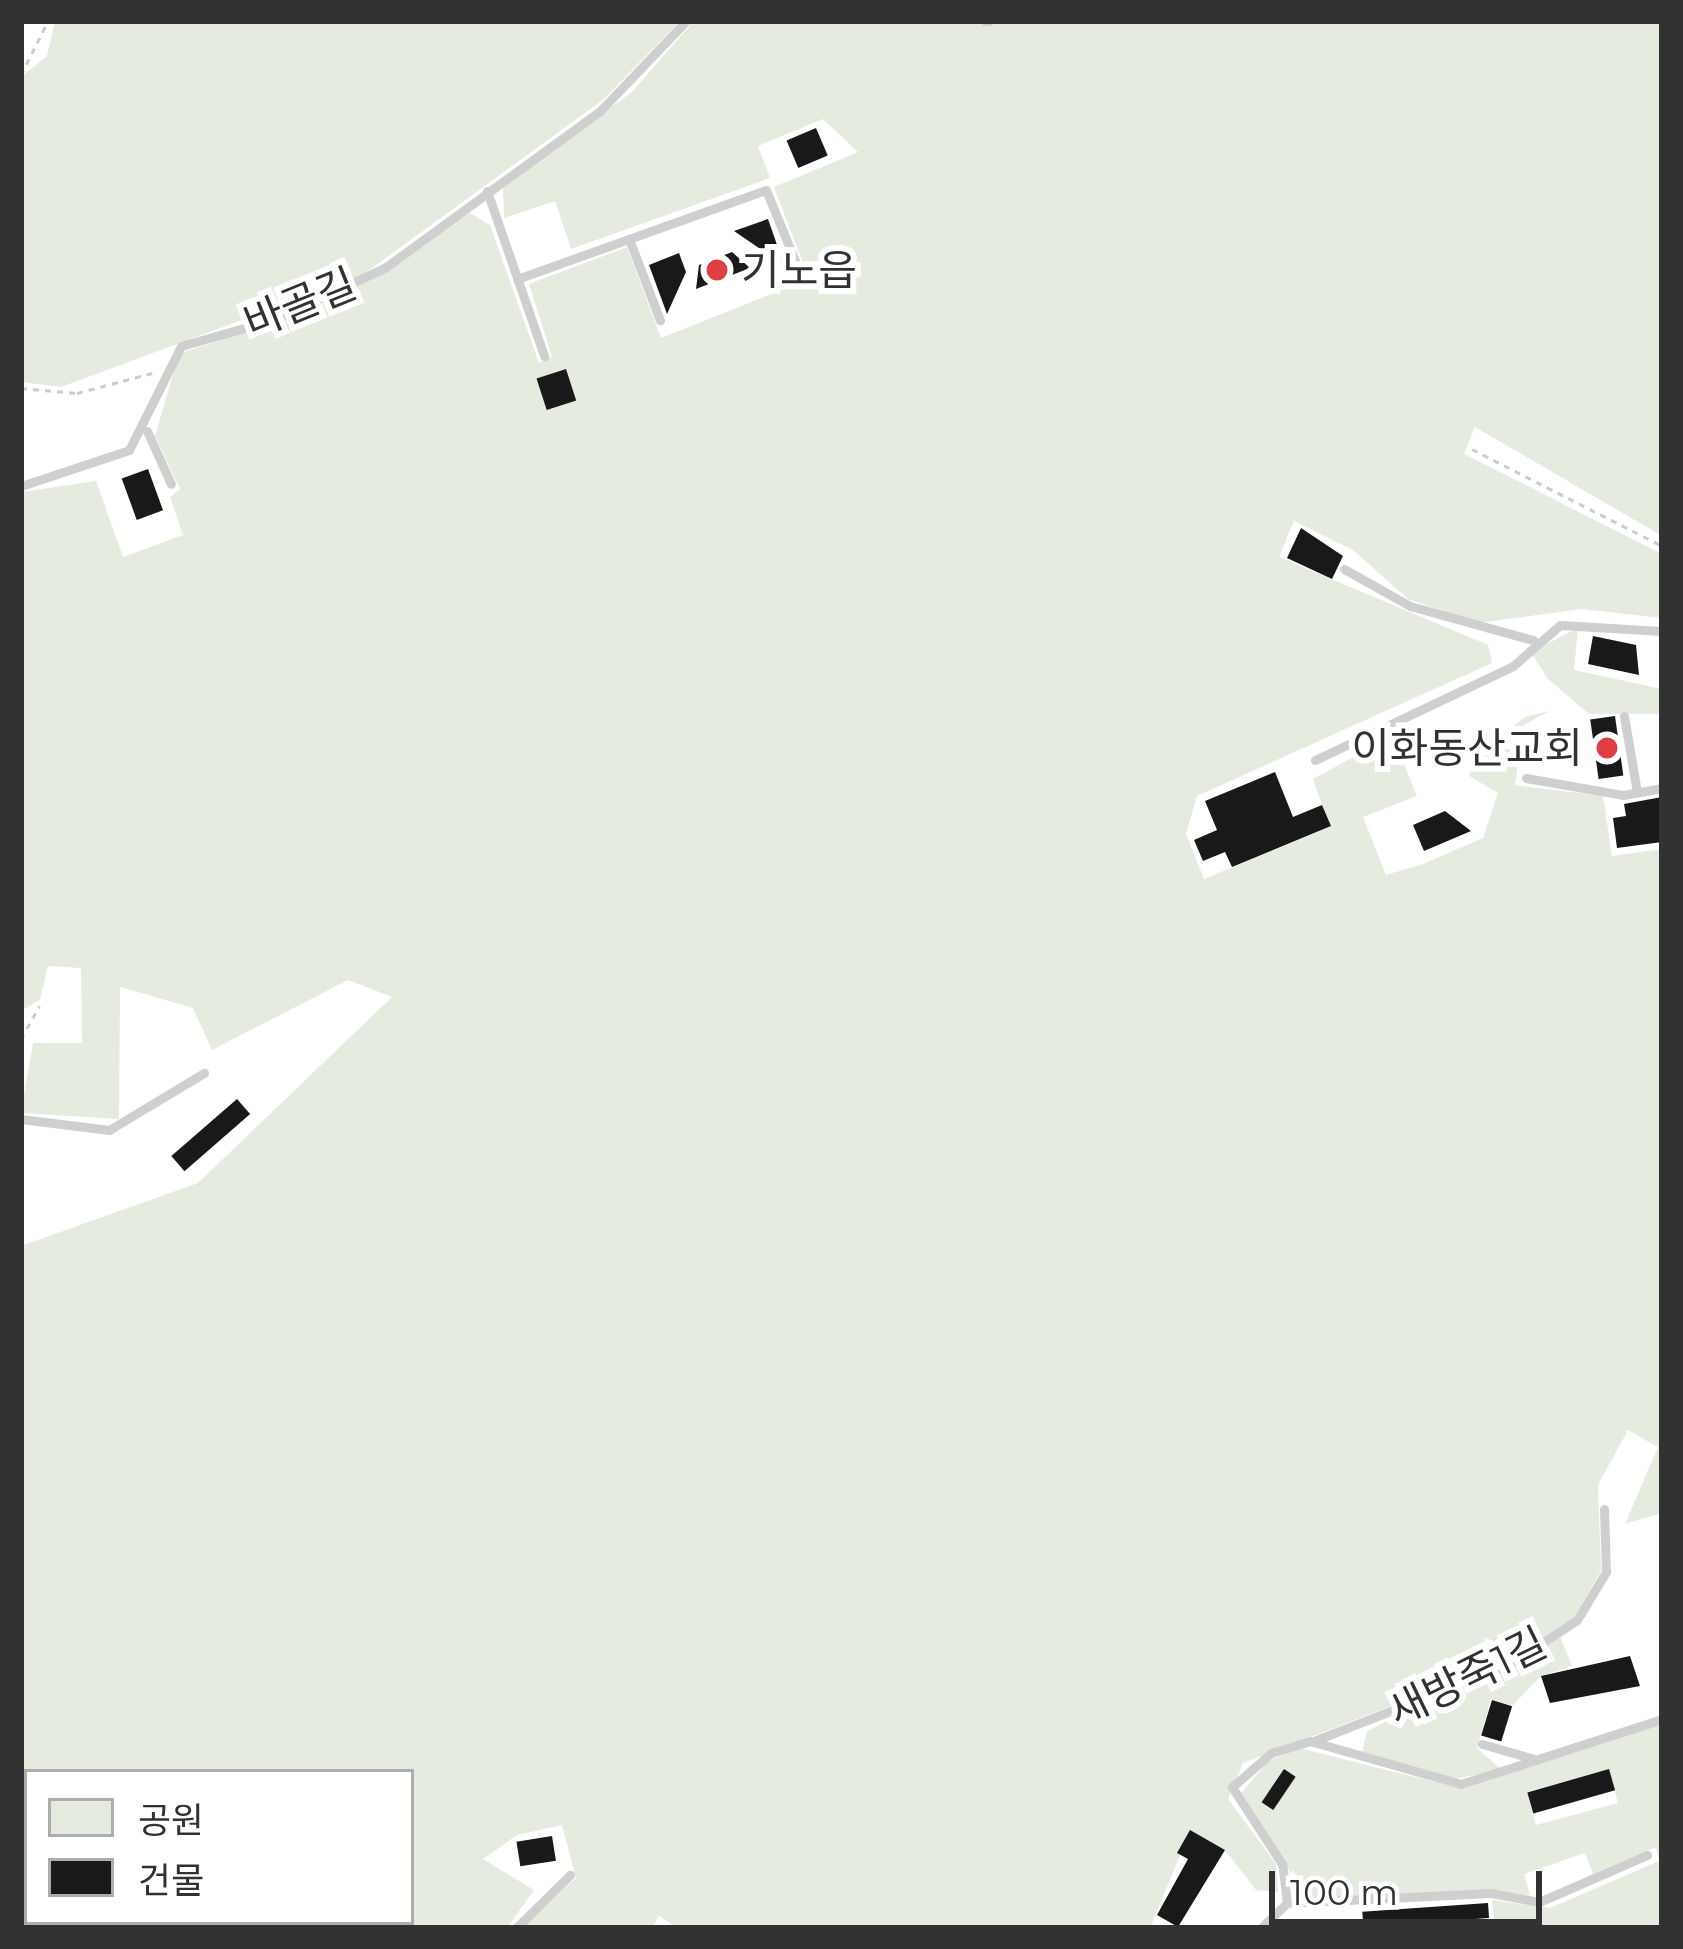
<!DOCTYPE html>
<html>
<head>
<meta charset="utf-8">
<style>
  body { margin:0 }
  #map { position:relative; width:1683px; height:1949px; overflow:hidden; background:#fff; font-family:Montserrat,"Noto Sans KR",sans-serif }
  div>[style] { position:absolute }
  .green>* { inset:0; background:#e5ebde }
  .building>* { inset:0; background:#191919; transform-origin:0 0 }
  .path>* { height:3px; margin-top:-1.5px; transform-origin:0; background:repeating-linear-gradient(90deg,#ccc 0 6px,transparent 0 12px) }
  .service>* { height:9px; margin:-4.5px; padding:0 4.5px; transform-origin:4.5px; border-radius:4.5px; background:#cfcfcf }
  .dots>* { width:33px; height:33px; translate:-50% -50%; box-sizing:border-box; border:6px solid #fff; border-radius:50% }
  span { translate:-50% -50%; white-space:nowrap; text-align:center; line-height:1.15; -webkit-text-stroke:12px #fff; paint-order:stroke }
  .poi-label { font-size:42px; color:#323232 }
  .left { translate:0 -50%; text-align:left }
  .right { translate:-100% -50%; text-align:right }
  .street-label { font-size:42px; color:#323232 }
  .frame { position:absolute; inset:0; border:24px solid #323232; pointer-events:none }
  .legend { position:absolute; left:24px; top:1769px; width:390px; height:156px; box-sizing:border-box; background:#fff; border:3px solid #adadad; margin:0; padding:15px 21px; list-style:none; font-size:36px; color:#323232 }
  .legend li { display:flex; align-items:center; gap:24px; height:60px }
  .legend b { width:60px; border:3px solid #adadad }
  .scale { position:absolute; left:1269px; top:1871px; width:273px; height:54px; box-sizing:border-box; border:6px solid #323232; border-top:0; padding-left:15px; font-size:36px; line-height:42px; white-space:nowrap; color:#323232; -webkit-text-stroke:9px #fff; paint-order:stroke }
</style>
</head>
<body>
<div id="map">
  <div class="green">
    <i style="clip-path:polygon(55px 21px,680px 21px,604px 99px,361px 276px,61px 387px,21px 382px,21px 77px,47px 56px)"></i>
    <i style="clip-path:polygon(evenodd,694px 21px,1662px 21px,1662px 536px,1475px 427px,1464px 454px,1662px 554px,1662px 618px,1582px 609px,1478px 623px,1408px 599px,1353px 550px,1294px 521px,1279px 557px,1488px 645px,1492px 663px,1197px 796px,1186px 834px,1204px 879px,1330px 827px,1313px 779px,1392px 736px,1417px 796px,1363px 817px,1386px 875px,1423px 864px,1483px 838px,1498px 793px,1469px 776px,1476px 756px,1525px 717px,1549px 711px,1524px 725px,1515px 785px,1603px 796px,1612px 856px,1662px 849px,1662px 1513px,1625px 1524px,1658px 1447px,1628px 1430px,1598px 1485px,1601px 1571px,1574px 1618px,1505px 1662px,1243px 1763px,1228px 1799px,1276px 1864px,1278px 1892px,1256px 1890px,1225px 1850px,1190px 1831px,1150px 1928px,678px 1928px,659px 1916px,652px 1928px,522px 1928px,576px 1878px,562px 1825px,517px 1835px,483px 1859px,534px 1890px,507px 1928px,21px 1928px,21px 1246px,198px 1183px,392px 997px,348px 980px,212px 1050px,193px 1008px,120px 987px,119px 1119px,21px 1113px,33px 1043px,82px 1043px,81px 968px,48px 966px,40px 1000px,21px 1011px,21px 492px,96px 481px,123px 557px,183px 535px,170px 497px,180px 489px,155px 436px,179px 354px,315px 308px,470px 213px,490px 225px,539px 363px,552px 357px,529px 284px,627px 247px,661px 338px,809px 279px,774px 187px,858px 152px,823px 119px,758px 146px,770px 178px,571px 249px,555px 201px,504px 218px,503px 186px,632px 92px,694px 21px,27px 1772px,411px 1772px,411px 1922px,27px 1922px,27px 1772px)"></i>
    <i style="clip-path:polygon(1578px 628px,1574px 670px,1662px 689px,1662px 714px,1589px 714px,1547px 678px,1531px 652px)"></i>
    <i style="clip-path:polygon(1560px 1636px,1572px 1666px,1541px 1676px,1512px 1706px,1491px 1699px,1477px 1748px,1502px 1770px,1449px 1780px,1362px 1753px,1367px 1731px)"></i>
    <i style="clip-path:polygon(evenodd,1662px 1723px,1662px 1928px,1495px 1928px,1492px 1900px,1550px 1908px,1659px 1861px,1656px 1847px,1593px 1874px,1585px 1853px,1524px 1874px,1530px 1895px,1309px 1900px,1239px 1796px,1268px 1761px,1299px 1748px,1463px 1789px,1662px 1723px,1609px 1769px,1618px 1803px,1536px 1825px,1527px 1792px,1609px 1769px)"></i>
  </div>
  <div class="building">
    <i style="left:816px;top:128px;width:30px;height:32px;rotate:67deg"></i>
    <i style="clip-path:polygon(768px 219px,784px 265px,734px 231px)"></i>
    <i style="clip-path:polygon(732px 252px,750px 268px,696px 289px,699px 265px)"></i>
    <i style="clip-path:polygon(679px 253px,686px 272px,667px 314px,649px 265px)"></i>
    <i style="left:566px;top:369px;width:33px;height:31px;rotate:72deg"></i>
    <i style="left:148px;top:469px;width:44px;height:28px;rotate:70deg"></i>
    <i style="clip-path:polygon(1301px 528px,1343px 556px,1332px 579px,1287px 558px)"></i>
    <i style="clip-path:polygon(1593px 636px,1636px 645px,1639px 675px,1588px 664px)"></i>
    <i style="left:1615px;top:716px;width:60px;height:25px;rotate:82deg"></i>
    <i style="clip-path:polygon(1275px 772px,1293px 817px,1322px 805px,1331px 826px,1232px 867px,1225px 852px,1203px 861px,1194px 840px,1217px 830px,1205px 801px)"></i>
    <i style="clip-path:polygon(1662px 797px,1662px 842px,1617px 848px,1613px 818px,1626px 816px,1624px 804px)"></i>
    <i style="clip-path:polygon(1445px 811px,1471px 831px,1424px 851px,1413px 825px)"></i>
    <i style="left:237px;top:1099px;width:20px;height:87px;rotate:49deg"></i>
    <i style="clip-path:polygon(1630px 1656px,1640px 1686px,1550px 1703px,1541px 1676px)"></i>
    <i style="left:1492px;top:1700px;width:21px;height:37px;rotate:17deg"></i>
    <i style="left:1284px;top:1769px;width:14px;height:40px;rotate:34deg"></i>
    <i style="left:1609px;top:1769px;width:22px;height:85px;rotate:74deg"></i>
    <i style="clip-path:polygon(1190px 1830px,1225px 1850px,1178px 1927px,1157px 1915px,1188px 1859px,1177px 1853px)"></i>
    <i style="left:552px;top:1836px;width:25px;height:36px;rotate:81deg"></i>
    <i style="left:1488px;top:1903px;width:15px;height:126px;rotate:86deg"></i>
  </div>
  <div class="path">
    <i style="left:21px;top:75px;width:60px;rotate:-63.4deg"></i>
    <i style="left:21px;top:388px;width:56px;rotate:5.1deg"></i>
    <i style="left:77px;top:393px;width:78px;rotate:-14.9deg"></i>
    <i style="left:1472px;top:449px;width:213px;rotate:27deg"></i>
    <i style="left:21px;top:1039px;width:38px;rotate:-61deg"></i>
  </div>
  <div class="service">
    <i style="left:985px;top:21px;width:4px"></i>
    <i style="left:487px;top:191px;width:175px;rotate:70.9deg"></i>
    <i style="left:629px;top:239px;width:87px;rotate:69.1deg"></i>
    <i style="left:517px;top:279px;width:264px;rotate:-19.7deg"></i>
    <i style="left:766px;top:190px;width:79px;rotate:67.7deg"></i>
    <i style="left:147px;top:431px;width:58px;rotate:65.6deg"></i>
    <i style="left:21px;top:486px;width:114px;rotate:-18.4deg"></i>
    <i style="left:129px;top:450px;width:116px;rotate:-63.4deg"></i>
    <i style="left:181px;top:346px;width:99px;rotate:-15.9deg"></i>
    <i style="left:276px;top:319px;width:122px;rotate:-25.3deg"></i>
    <i style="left:386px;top:267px;width:265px;rotate:-36.1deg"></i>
    <i style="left:600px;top:111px;width:124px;rotate:-46.3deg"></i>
    <i style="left:1344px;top:569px;width:76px;rotate:29.3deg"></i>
    <i style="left:1410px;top:606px;width:128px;rotate:15.5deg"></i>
    <i style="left:1624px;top:716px;width:77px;rotate:80.3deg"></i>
    <i style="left:1315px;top:760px;width:219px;rotate:-25.4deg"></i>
    <i style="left:1513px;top:666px;width:62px;rotate:-41.1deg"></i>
    <i style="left:1560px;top:625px;width:102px;rotate:3.4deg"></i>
    <i style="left:1526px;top:778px;width:98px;rotate:9.9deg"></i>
    <i style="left:1623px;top:795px;width:40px;rotate:-10deg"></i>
    <i style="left:21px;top:1119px;width:89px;rotate:7.1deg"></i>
    <i style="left:109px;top:1130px;width:111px;rotate:-31deg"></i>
    <i style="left:1316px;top:1740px;width:206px;rotate:-21.3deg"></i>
    <i style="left:1508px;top:1665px;width:82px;rotate:-33.1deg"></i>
    <i style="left:1577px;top:1620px;width:56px;rotate:-58.9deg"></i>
    <i style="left:1606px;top:1572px;width:63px;rotate:-91.8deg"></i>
    <i style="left:1482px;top:1744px;width:54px;rotate:16.1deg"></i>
    <i style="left:1287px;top:1903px;width:39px;rotate:-97deg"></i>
    <i style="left:1282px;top:1864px;width:92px;rotate:-123deg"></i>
    <i style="left:1232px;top:1787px;width:52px;rotate:-41.1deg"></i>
    <i style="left:1271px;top:1753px;width:41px;rotate:-17.1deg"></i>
    <i style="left:1310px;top:1741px;width:157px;rotate:15.9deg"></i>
    <i style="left:1461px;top:1784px;width:211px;rotate:-17.9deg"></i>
    <i style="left:516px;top:1928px;width:76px;rotate:-44.5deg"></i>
    <i style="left:1261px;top:1928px;width:36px;rotate:-44deg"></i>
    <i style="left:1287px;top:1903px;width:204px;rotate:-2.8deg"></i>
    <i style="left:1491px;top:1893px;width:49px;rotate:10.6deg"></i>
    <i style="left:1539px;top:1902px;width:118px;rotate:-23.5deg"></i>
  </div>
  <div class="dots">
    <i style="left:717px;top:270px;background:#e03d44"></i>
    <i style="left:1607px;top:748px;background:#e03d44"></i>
  </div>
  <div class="poi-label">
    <span class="left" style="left:741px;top:270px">기노읍</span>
    <span class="right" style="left:1583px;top:748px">이화동산교회</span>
  </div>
  <div class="street-label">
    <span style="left:300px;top:303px;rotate:-22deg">바골길</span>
    <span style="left:1467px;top:1677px;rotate:-26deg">새방죽1길</span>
  </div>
  <div class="frame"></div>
  <ul class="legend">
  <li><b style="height:33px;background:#e5ebde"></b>공원</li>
  <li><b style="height:33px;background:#191919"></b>건물</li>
  </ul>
  <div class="scale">100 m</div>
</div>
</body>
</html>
